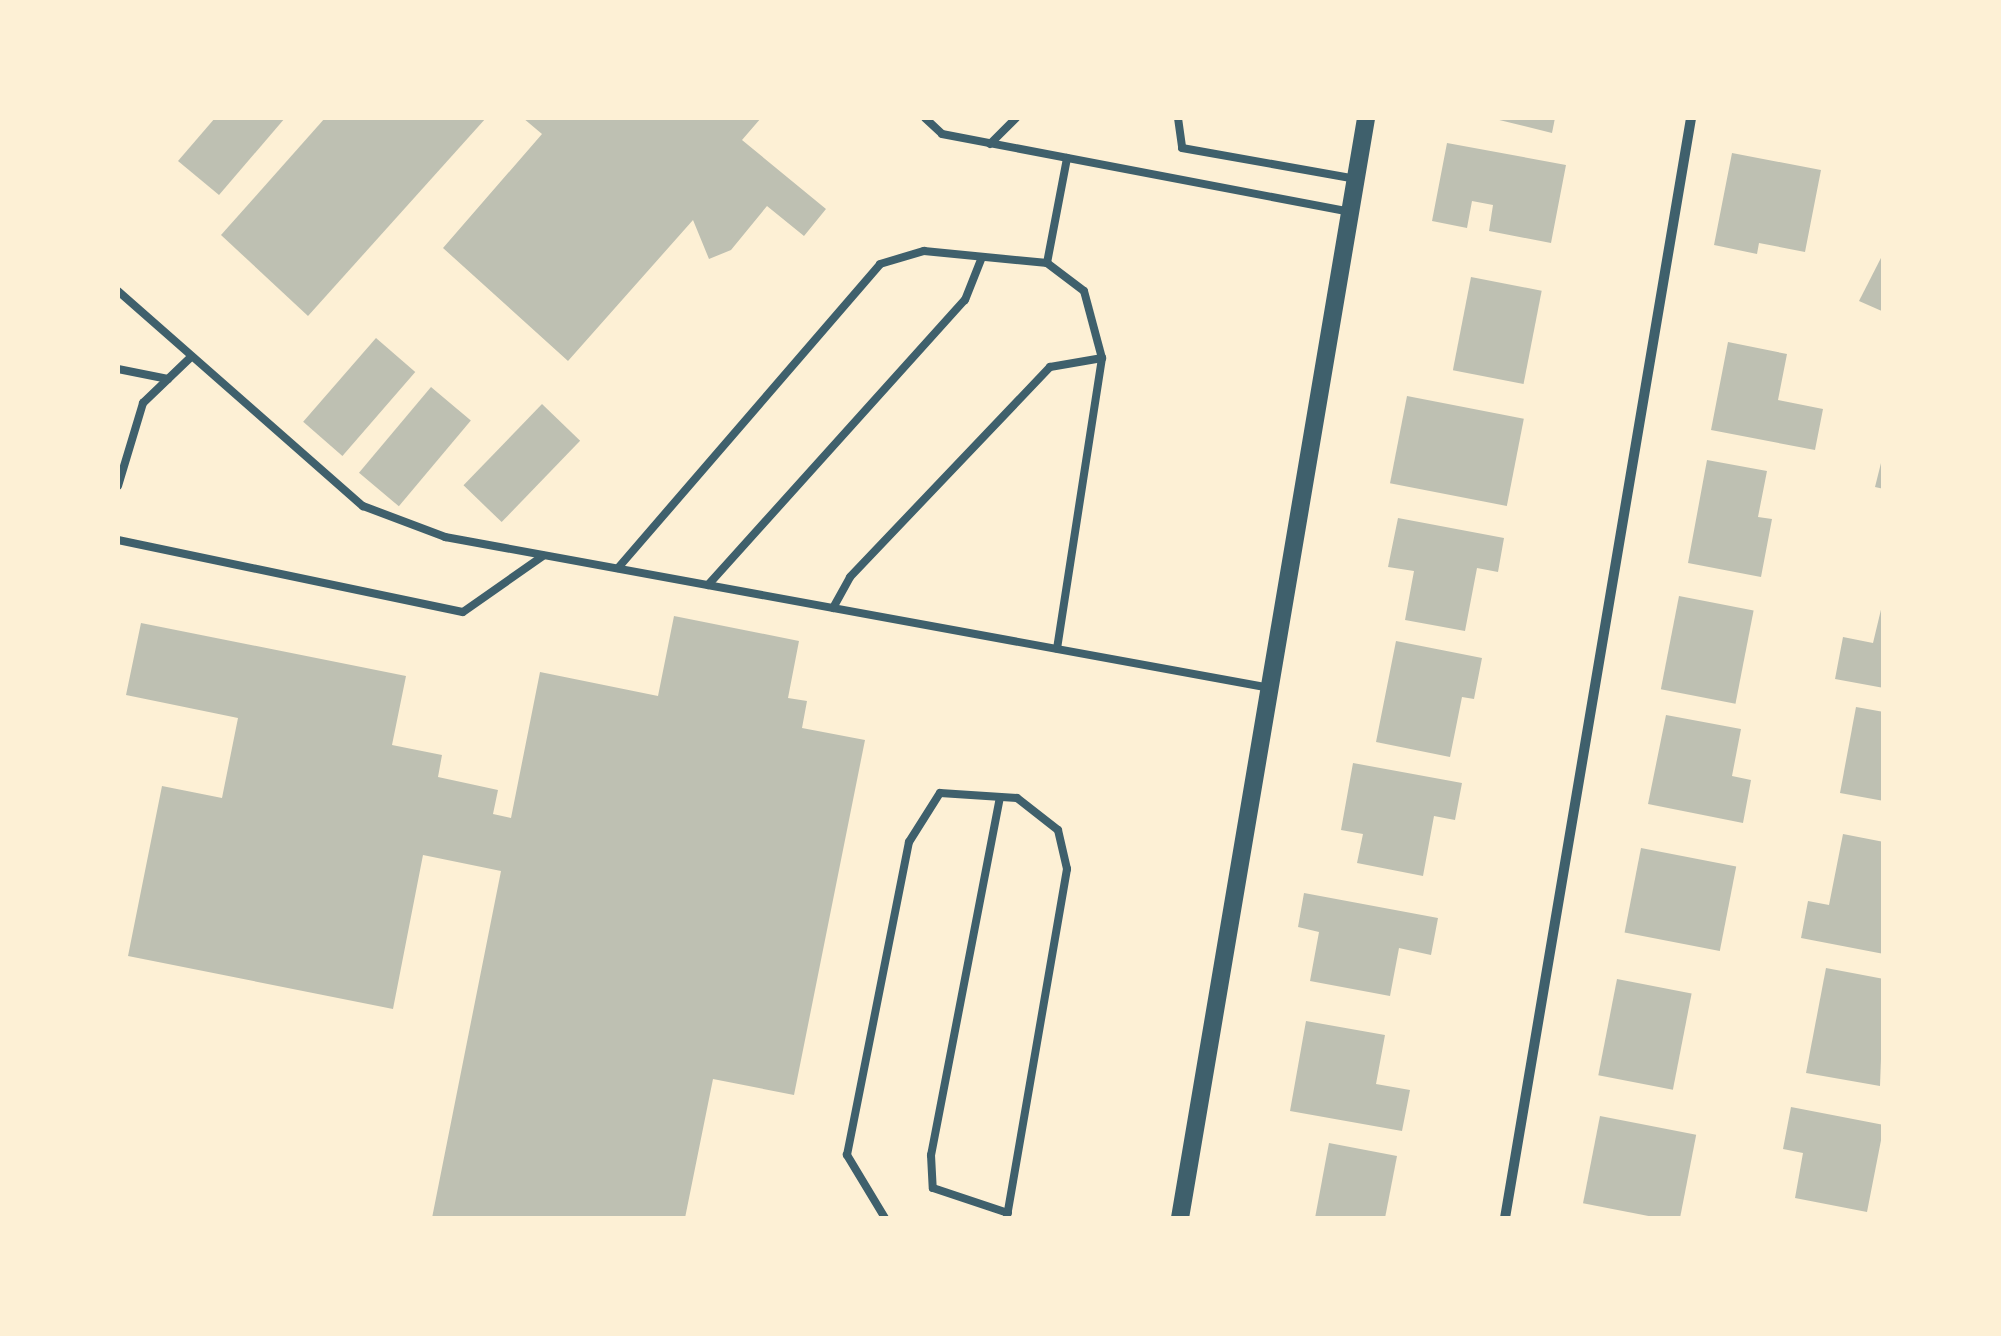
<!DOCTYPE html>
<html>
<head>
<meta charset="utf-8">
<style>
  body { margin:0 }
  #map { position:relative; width:2001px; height:1336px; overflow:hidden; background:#fdf0d5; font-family:"IBM Plex Serif",serif }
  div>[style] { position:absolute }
  .building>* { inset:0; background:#bec0b2; transform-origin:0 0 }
  .service>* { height:8px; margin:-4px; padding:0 4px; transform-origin:4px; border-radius:4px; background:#3f606c }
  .minor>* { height:10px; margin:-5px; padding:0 5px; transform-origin:5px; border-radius:5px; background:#3f606c }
  .tertiary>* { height:18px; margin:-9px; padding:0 9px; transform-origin:9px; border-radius:9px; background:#3f606c }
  span { translate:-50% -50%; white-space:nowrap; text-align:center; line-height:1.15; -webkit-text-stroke:10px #fdf0d5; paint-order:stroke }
  .frame { position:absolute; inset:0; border:120px solid #fdf0d5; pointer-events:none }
</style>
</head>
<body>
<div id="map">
  <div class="building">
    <i style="clip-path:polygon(215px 118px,285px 118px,219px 195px,178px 161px)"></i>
    <i style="clip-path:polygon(325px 118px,486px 118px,308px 316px,221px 235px)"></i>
    <i style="clip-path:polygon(523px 118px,761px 118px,742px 140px,826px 209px,804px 236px,767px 206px,731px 250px,709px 259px,693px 220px,568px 361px,443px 248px,542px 134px)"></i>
    <i style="clip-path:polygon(1491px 118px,1555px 118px,1552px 133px)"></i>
    <i style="clip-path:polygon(1447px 143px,1566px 165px,1551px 243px,1489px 231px,1493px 205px,1472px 201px,1467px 228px,1432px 221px)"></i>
    <i style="clip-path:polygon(1732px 153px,1821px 170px,1805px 252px,1759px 243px,1757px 254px,1714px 245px)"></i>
    <i style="clip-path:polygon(1884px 252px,1884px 312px,1859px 301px)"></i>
    <i style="left:1471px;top:277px;width:72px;height:95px;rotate:11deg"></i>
    <i style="left:376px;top:338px;width:52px;height:111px;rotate:41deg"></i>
    <i style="clip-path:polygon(1728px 342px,1787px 354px,1778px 400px,1823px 409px,1815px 450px,1711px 430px)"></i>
    <i style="left:431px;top:387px;width:52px;height:112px;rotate:40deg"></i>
    <i style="left:1407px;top:396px;width:119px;height:89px;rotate:11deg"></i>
    <i style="left:542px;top:404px;width:53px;height:113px;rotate:44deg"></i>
    <i style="clip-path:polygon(1884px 451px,1884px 489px,1875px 487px)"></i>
    <i style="clip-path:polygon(1707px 460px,1767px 471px,1758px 517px,1772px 519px,1761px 577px,1688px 563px)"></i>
    <i style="clip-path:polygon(1398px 518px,1504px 538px,1498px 572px,1477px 568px,1465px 631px,1405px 620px,1414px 571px,1388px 567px)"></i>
    <i style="left:1679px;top:596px;width:76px;height:95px;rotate:11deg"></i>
    <i style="clip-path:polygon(1884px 597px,1884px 688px,1835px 679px,1843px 637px,1873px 643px)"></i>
    <i style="clip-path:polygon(674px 616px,799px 641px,788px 698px,807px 701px,802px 728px,865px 740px,794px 1095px,713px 1079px,685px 1218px,432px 1218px,501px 871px,423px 855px,393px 1009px,128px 956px,162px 786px,222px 798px,238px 718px,126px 695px,141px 623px,406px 676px,392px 745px,442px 755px,438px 777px,498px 790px,493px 814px,511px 818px,540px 672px,658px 696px)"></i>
    <i style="clip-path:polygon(1396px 641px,1482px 658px,1474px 699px,1462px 697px,1450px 757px,1376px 742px)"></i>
    <i style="clip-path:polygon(1856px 707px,1884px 712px,1884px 801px,1840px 793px)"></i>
    <i style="clip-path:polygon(1666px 715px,1741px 729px,1732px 776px,1751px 780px,1743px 823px,1648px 804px)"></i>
    <i style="clip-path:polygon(1353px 763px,1462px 783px,1455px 820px,1434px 816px,1423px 876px,1357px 863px,1363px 834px,1341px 830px)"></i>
    <i style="clip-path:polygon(1843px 834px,1884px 842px,1884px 954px,1801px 938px,1808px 901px,1829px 905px)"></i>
    <i style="left:1641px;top:848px;width:97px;height:86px;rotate:11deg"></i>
    <i style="clip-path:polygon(1304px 893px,1438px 918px,1431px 955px,1399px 948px,1390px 996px,1310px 981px,1319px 932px,1298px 927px)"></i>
    <i style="clip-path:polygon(1826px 968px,1884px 979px,1880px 1086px,1806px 1073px)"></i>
    <i style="left:1617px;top:979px;width:76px;height:98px;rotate:11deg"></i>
    <i style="clip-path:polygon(1306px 1021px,1385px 1035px,1376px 1084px,1410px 1090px,1402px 1131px,1290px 1111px)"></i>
    <i style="clip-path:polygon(1791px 1107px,1884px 1125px,1867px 1212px,1795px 1198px,1803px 1153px,1783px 1149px)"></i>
    <i style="left:1600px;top:1116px;width:98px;height:89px;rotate:11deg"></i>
    <i style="clip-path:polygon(1329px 1143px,1397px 1156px,1385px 1218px,1315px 1218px)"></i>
  </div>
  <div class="service">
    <i style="left:925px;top:118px;width:23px;rotate:43deg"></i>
    <i style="left:942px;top:134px;width:415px;rotate:10.8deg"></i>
    <i style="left:1178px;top:118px;width:30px;rotate:82deg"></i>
    <i style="left:1182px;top:148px;width:177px;rotate:10.1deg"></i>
    <i style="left:990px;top:144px;width:37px;rotate:-45deg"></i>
    <i style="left:1047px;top:263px;width:107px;rotate:-79.2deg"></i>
    <i style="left:118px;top:291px;width:326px;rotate:41.3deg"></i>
    <i style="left:363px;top:506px;width:88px;rotate:20.7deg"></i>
    <i style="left:445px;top:537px;width:839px;rotate:10.37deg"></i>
    <i style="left:118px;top:369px;width:51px;rotate:11.3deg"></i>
    <i style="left:118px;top:486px;width:87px;rotate:-73.2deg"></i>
    <i style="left:143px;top:403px;width:65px;rotate:-43.8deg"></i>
    <i style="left:118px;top:540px;width:352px;rotate:11.8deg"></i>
    <i style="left:463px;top:612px;width:98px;rotate:-35deg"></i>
    <i style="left:618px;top:568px;width:401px;rotate:-49.2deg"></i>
    <i style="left:880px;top:264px;width:46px;rotate:-16.5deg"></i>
    <i style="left:924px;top:251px;width:124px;rotate:5.6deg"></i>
    <i style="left:1047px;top:263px;width:46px;rotate:37.1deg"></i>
    <i style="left:1084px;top:291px;width:69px;rotate:75deg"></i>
    <i style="left:1102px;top:358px;width:294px;rotate:98.8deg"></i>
    <i style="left:708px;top:585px;width:384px;rotate:-48deg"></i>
    <i style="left:965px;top:300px;width:46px;rotate:-68.4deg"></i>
    <i style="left:833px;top:608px;width:35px;rotate:-61deg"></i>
    <i style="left:850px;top:577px;width:290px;rotate:-46.4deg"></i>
    <i style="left:1050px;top:367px;width:53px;rotate:-9.8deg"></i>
    <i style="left:1000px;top:797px;width:365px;rotate:100.9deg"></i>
    <i style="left:931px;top:1155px;width:33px;rotate:87deg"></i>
    <i style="left:933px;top:1188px;width:79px;rotate:18.4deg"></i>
    <i style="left:885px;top:1218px;width:74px;rotate:-121.1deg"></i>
    <i style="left:847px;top:1155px;width:319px;rotate:-78.8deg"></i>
    <i style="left:909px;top:842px;width:58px;rotate:-57.7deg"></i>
    <i style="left:940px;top:793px;width:77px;rotate:3.7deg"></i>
    <i style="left:1017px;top:798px;width:52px;rotate:38deg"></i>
    <i style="left:1058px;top:830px;width:40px;rotate:77deg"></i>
    <i style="left:1067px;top:869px;width:354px;rotate:99.8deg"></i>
  </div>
  <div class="minor">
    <i style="left:1505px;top:1218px;width:1116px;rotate:-80.4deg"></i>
  </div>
  <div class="tertiary">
    <i style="left:1180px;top:1218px;width:1116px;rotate:-80.4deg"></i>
  </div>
  <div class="frame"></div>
</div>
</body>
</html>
